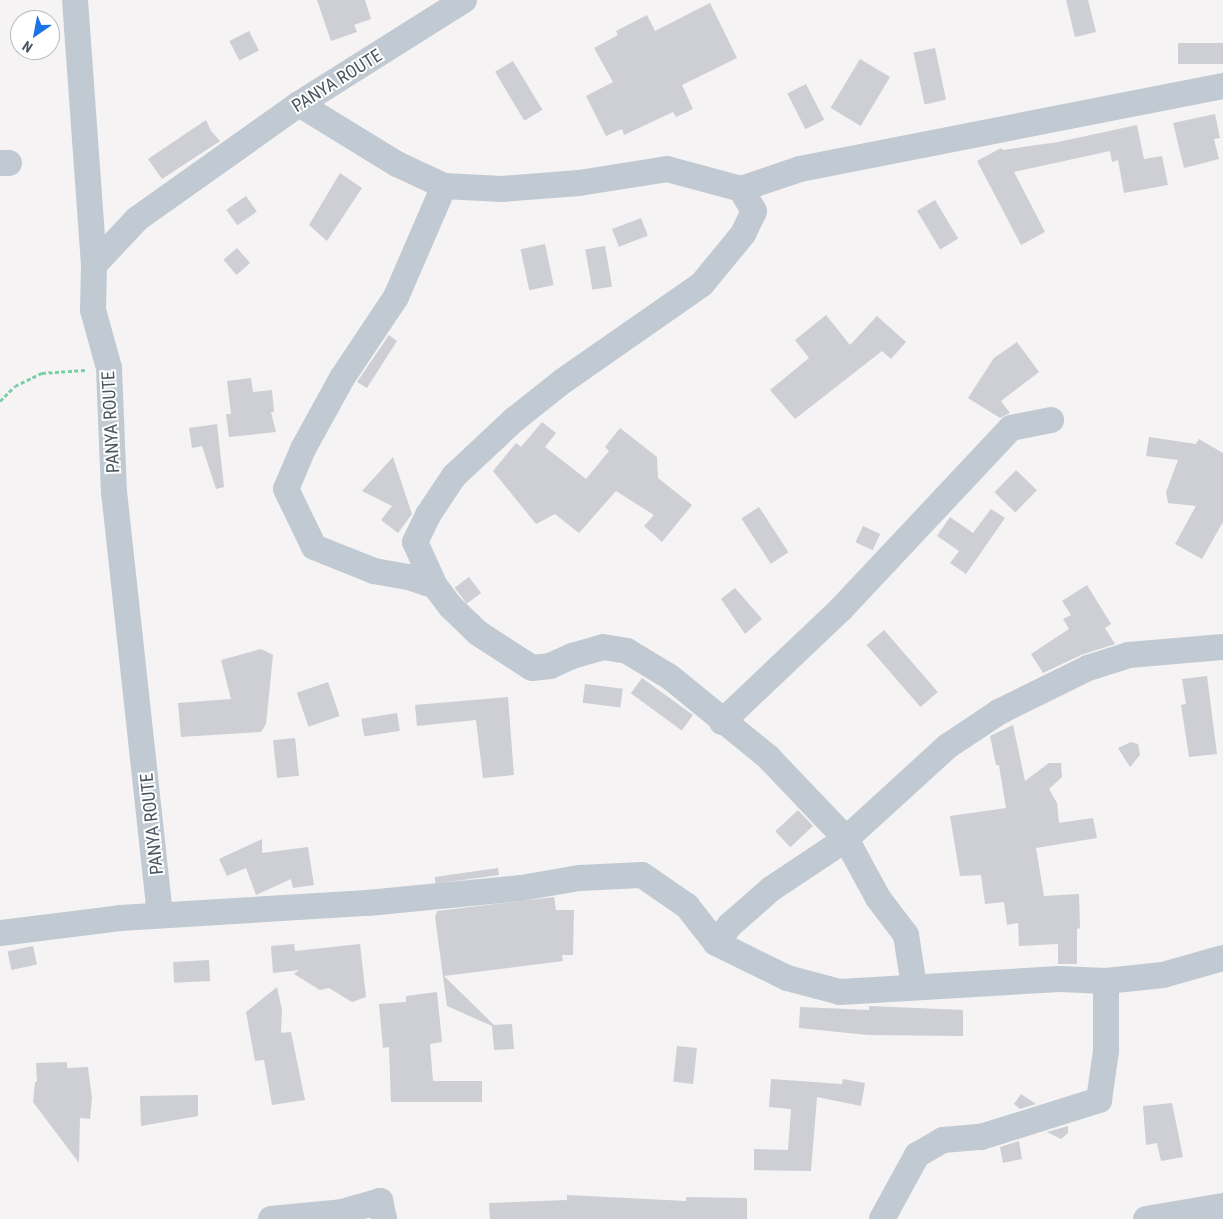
<!DOCTYPE html>
<html>
<head>
<meta charset="utf-8">
<style>
  body { margin:0 }
  #map { position:relative; width:1223px; height:1219px; overflow:hidden; background:#f5f3f3; font-family:"Roboto Condensed",sans-serif }
  div>[style] { position:absolute }
  .building>* { inset:0; background:#cdcfd5; transform-origin:0 0 }
  .path>* { height:3px; margin-top:-1.5px; transform-origin:0; background:repeating-linear-gradient(90deg,#7ad0a6 0 4px,transparent 0 6.5px) }
  .street>* { height:26px; margin:-13px; padding:0 13px; transform-origin:13px; border-radius:13px; background:#c1cad2 }
  span { translate:-50% -50%; white-space:nowrap; text-align:center; line-height:1.15; -webkit-text-stroke:4px #fff; paint-order:stroke }
  .street-label { font-size:18px; color:#4a5661 }
  .north { position:absolute; left:10px; top:10px; width:50px; height:50px; box-sizing:border-box; background:#fff; border:1px solid #b7bbc0; border-radius:50%; rotate:213deg; font-size:14px; font-weight:700; line-height:20px; text-align:center; color:#4a5661 }
  .north::after { content:''; display:block; margin:auto; width:18px; height:22px; background:#1a73e8; clip-path:polygon(50% 0,100% 100%,50% 72%,0 100%) }
</style>
</head>
<body>
<div id="map">
  <div class="building">
    <i style="clip-path:polygon(317px 0,365px 0,371px 19px,354px 25px,357px 32px,331px 41px)"></i>
    <i style="clip-path:polygon(1066px 0,1088px 0,1096px 32px,1075px 37px)"></i>
    <i style="clip-path:polygon(710px 3px,737px 58px,682px 85px,693px 109px,676px 117px,673px 112px,624px 135px,622px 129px,606px 136px,586px 96px,613px 82px,594px 48px,618px 35px,616px 31px,647px 15px,655px 31px)"></i>
    <i style="left:249px;top:31px;width:22px;height:22px;rotate:63deg"></i>
    <i style="left:1223px;top:43px;width:21px;height:45px;rotate:90deg"></i>
    <i style="left:935px;top:48px;width:53px;height:22px;rotate:78deg"></i>
    <i style="left:860px;top:59px;width:35px;height:57px;rotate:31deg"></i>
    <i style="left:513px;top:61px;width:57px;height:21px;rotate:59deg"></i>
    <i style="left:806px;top:84px;width:40px;height:21px;rotate:63deg"></i>
    <i style="clip-path:polygon(1215px 114px,1220px 138px,1214px 139px,1219px 159px,1184px 168px,1173px 123px)"></i>
    <i style="clip-path:polygon(206px 120px,211px 131px,220px 141px,162px 179px,148px 159px)"></i>
    <i style="clip-path:polygon(1137px 125px,1144px 159px,1162px 156px,1168px 185px,1124px 193px,1118px 160px,1112px 162px,1110px 151px,1014px 172px,1045px 232px,1021px 245px,977px 161px,1001px 148px,1003px 150px,1058px 142px)"></i>
    <i style="clip-path:polygon(340px 173px,362px 188px,327px 241px,309px 225px)"></i>
    <i style="left:246px;top:196px;width:19px;height:24px;rotate:55deg"></i>
    <i style="left:935px;top:200px;width:45px;height:21px;rotate:59deg"></i>
    <i style="left:641px;top:218px;width:19px;height:31px;rotate:69deg"></i>
    <i style="left:545px;top:244px;width:42px;height:25px;rotate:78deg"></i>
    <i style="left:605px;top:246px;width:41px;height:20px;rotate:80deg"></i>
    <i style="left:237px;top:248px;width:20px;height:18px;rotate:49deg"></i>
    <i style="clip-path:polygon(826px 315px,850px 345px,877px 316px,906px 342px,891px 359px,882px 351px,795px 419px,770px 390px,809px 358px,795px 340px)"></i>
    <i style="clip-path:polygon(389px 335px,397px 341px,367px 388px,357px 382px)"></i>
    <i style="clip-path:polygon(1017px 342px,1039px 372px,1001px 401px,1010px 413px,1000px 418px,968px 398px,994px 358px)"></i>
    <i style="clip-path:polygon(251px 378px,253px 392px,272px 390px,274px 412px,271px 412px,276px 432px,229px 437px,226px 414px,231px 414px,227px 381px)"></i>
    <i style="clip-path:polygon(542px 422px,556px 433px,545px 447px,586px 479px,609px 451px,605px 447px,620px 428px,657px 457px,658px 478px,692px 505px,662px 542px,644px 526px,654px 515px,616px 491px,579px 533px,555px 514px,536px 524px,493px 471px,516px 443px,521px 447px)"></i>
    <i style="clip-path:polygon(217px 424px,224px 487px,216px 489px,202px 446px,192px 448px,189px 428px)"></i>
    <i style="clip-path:polygon(1149px 437px,1196px 444px,1199px 439px,1223px 453px,1223px 522px,1202px 559px,1175px 544px,1196px 506px,1168px 503px,1166px 492px,1178px 460px,1146px 456px)"></i>
    <i style="clip-path:polygon(393px 457px,412px 514px,398px 533px,381px 520px,392px 506px,362px 491px)"></i>
    <i style="left:1016px;top:470px;width:29px;height:31px;rotate:44deg"></i>
    <i style="left:759px;top:507px;width:54px;height:21px;rotate:57deg"></i>
    <i style="clip-path:polygon(991px 509px,1005px 518px,966px 574px,950px 563px,959px 551px,937px 536px,950px 517px,973px 533px)"></i>
    <i style="left:863px;top:526px;width:19px;height:18px;rotate:25deg"></i>
    <i style="left:469px;top:577px;width:20px;height:18px;rotate:53deg"></i>
    <i style="clip-path:polygon(1087px 585px,1111px 624px,1105px 628px,1115px 644px,1081px 655px,1043px 673px,1031px 654px,1069px 629px,1063px 619px,1071px 615px,1062px 601px)"></i>
    <i style="clip-path:polygon(735px 588px,762px 619px,745px 634px,721px 599px)"></i>
    <i style="left:884px;top:630px;width:82px;height:23px;rotate:49deg"></i>
    <i style="clip-path:polygon(261px 649px,273px 655px,266px 724px,261px 732px,181px 737px,178px 703px,231px 699px,221px 660px)"></i>
    <i style="clip-path:polygon(1207px 676px,1217px 754px,1189px 757px,1181px 705px,1186px 704px,1182px 679px)"></i>
    <i style="left:642px;top:678px;width:63px;height:19px;rotate:36deg"></i>
    <i style="left:328px;top:682px;width:36px;height:33px;rotate:71deg"></i>
    <i style="left:585px;top:684px;width:38px;height:19px;rotate:7deg"></i>
    <i style="clip-path:polygon(508px 697px,514px 775px,483px 778px,476px 720px,417px 726px,415px 705px)"></i>
    <i style="left:397px;top:713px;width:18px;height:36px;rotate:81deg"></i>
    <i style="clip-path:polygon(1013px 725px,1025px 781px,1049px 763px,1061px 763px,1062px 777px,1049px 789px,1057px 803px,1059px 823px,1093px 818px,1097px 838px,1036px 848px,1044px 896px,1079px 894px,1080px 928px,1077px 929px,1077px 964px,1058px 964px,1058px 944px,1019px 946px,1018px 923px,1007px 925px,1004px 902px,985px 904px,981px 875px,960px 876px,950px 816px,1006px 808px,999px 765px,996px 765px,990px 736px)"></i>
    <i style="left:295px;top:738px;width:38px;height:22px;rotate:84deg"></i>
    <i style="clip-path:polygon(1131px 742px,1138px 744px,1140px 755px,1130px 767px,1118px 748px)"></i>
    <i style="left:798px;top:810px;width:22px;height:31px;rotate:47deg"></i>
    <i style="clip-path:polygon(262px 839px,262px 853px,308px 847px,314px 885px,293px 888px,291px 879px,256px 895px,246px 868px,227px 876px,219px 859px)"></i>
    <i style="left:498px;top:868px;width:7px;height:64px;rotate:82deg"></i>
    <i style="clip-path:polygon(554px 897px,556px 910px,574px 910px,573px 955px,562px 955px,563px 961px,444px 976px,494px 1025px,512px 1024px,514px 1049px,494px 1050px,492px 1026px,447px 1006px,435px 917px,437px 911px)"></i>
    <i style="clip-path:polygon(294px 944px,295px 951px,360px 944px,366px 997px,352px 1002px,329px 988px,320px 990px,294px 974px,299px 970px,273px 973px,271px 946px)"></i>
    <i style="left:33px;top:946px;width:19px;height:26px;rotate:78deg"></i>
    <i style="left:209px;top:960px;width:21px;height:36px;rotate:87deg"></i>
    <i style="clip-path:polygon(277px 987px,282px 1010px,281px 1033px,291px 1032px,305px 1100px,272px 1105px,264px 1060px,255px 1061px,246px 1012px)"></i>
    <i style="clip-path:polygon(437px 992px,442px 1042px,430px 1044px,433px 1081px,482px 1081px,482px 1102px,391px 1102px,389px 1047px,383px 1048px,379px 1004px,406px 1002px,406px 996px)"></i>
    <i style="clip-path:polygon(869px 1006px,963px 1010px,963px 1036px,868px 1035px,799px 1028px,800px 1007px,869px 1010px)"></i>
    <i style="left:677px;top:1046px;width:20px;height:36px;rotate:6deg"></i>
    <i style="clip-path:polygon(67px 1062px,67px 1068px,88px 1067px,92px 1098px,90px 1119px,80px 1118px,79px 1163px,33px 1102px,35px 1082px,37px 1082px,36px 1063px)"></i>
    <i style="clip-path:polygon(771px 1079px,842px 1084px,843px 1079px,865px 1083px,861px 1106px,817px 1097px,811px 1171px,754px 1170px,754px 1149px,788px 1150px,791px 1109px,769px 1107px)"></i>
    <i style="clip-path:polygon(1021px 1094px,1036px 1104px,1020px 1109px,1014px 1104px)"></i>
    <i style="clip-path:polygon(198px 1095px,198px 1116px,141px 1126px,140px 1096px)"></i>
    <i style="clip-path:polygon(1172px 1103px,1183px 1157px,1161px 1161px,1157px 1143px,1146px 1145px,1143px 1106px)"></i>
    <i style="clip-path:polygon(1068px 1126px,1068px 1133px,1061px 1139px,1047px 1132px)"></i>
    <i style="clip-path:polygon(1019px 1141px,1022px 1159px,1003px 1163px,1000px 1147px)"></i>
    <i style="clip-path:polygon(567px 1195px,686px 1201px,686px 1197px,747px 1198px,747px 1219px,490px 1219px,489px 1203px,567px 1200px)"></i>
  </div>
  <div class="path">
    <i style="left:0;top:401px;width:21px;rotate:-45deg"></i>
    <i style="left:15px;top:386px;width:30px;rotate:-26deg"></i>
    <i style="left:42px;top:373px;width:43px;rotate:-4deg"></i>
  </div>
  <div class="street">
    <i style="left:75px;top:0;width:266px;rotate:85.9deg"></i>
    <i style="left:299px;top:104px;width:115px;rotate:31.5deg"></i>
    <i style="left:397px;top:164px;width:52px;rotate:25.1deg"></i>
    <i style="left:444px;top:186px;width:58px;rotate:3deg"></i>
    <i style="left:502px;top:189px;width:77px;rotate:-4.5deg"></i>
    <i style="left:579px;top:183px;width:89px;rotate:-9deg"></i>
    <i style="left:667px;top:169px;width:77px;rotate:15.1deg"></i>
    <i style="left:741px;top:189px;width:62px;rotate:-18.7deg"></i>
    <i style="left:800px;top:169px;width:431px;rotate:-11.1deg"></i>
    <i style="left:0;top:163px;width:9px"></i>
    <i style="left:444px;top:186px;width:121px;rotate:113.4deg"></i>
    <i style="left:396px;top:297px;width:97px;rotate:123.7deg"></i>
    <i style="left:342px;top:378px;width:81px;rotate:118.8deg"></i>
    <i style="left:303px;top:449px;width:43px;rotate:113deg"></i>
    <i style="left:286px;top:489px;width:64px;rotate:64.2deg"></i>
    <i style="left:314px;top:547px;width:65px;rotate:21.8deg"></i>
    <i style="left:374px;top:571px;width:35px;rotate:10deg"></i>
    <i style="left:408px;top:577px;width:28px;rotate:18deg"></i>
    <i style="left:435px;top:586px;width:26px;rotate:53deg"></i>
    <i style="left:451px;top:607px;width:37px;rotate:44deg"></i>
    <i style="left:478px;top:633px;width:64px;rotate:32.9deg"></i>
    <i style="left:532px;top:668px;width:18px;rotate:-6deg"></i>
    <i style="left:550px;top:666px;width:24px;rotate:-24deg"></i>
    <i style="left:572px;top:656px;width:32px;rotate:-16deg"></i>
    <i style="left:603px;top:647px;width:24px;rotate:9deg"></i>
    <i style="left:627px;top:651px;width:50px;rotate:31.2deg"></i>
    <i style="left:670px;top:677px;width:127px;rotate:39.2deg"></i>
    <i style="left:768px;top:757px;width:113px;rotate:46.4deg"></i>
    <i style="left:846px;top:839px;width:67px;rotate:61.5deg"></i>
    <i style="left:878px;top:898px;width:46px;rotate:52.9deg"></i>
    <i style="left:906px;top:935px;width:52px;rotate:81.1deg"></i>
    <i style="left:435px;top:586px;width:48px;rotate:-114.4deg"></i>
    <i style="left:415px;top:542px;width:30px;rotate:-64deg"></i>
    <i style="left:428px;top:515px;width:47px;rotate:-56.3deg"></i>
    <i style="left:454px;top:476px;width:83px;rotate:-43.1deg"></i>
    <i style="left:515px;top:419px;width:61px;rotate:-38.4deg"></i>
    <i style="left:563px;top:381px;width:169px;rotate:-34.9deg"></i>
    <i style="left:702px;top:284px;width:65px;rotate:-50.6deg"></i>
    <i style="left:743px;top:234px;width:25px;rotate:-64deg"></i>
    <i style="left:754px;top:211px;width:26px;rotate:-121deg"></i>
    <i style="left:722px;top:722px;width:164px;rotate:-43.5deg"></i>
    <i style="left:841px;top:609px;width:248px;rotate:-46.8deg"></i>
    <i style="left:1011px;top:428px;width:41px;rotate:-11.3deg"></i>
    <i style="left:160px;top:915px;width:424px;rotate:-96.2deg"></i>
    <i style="left:114px;top:493px;width:125px;rotate:-92.3deg"></i>
    <i style="left:109px;top:368px;width:60px;rotate:-105.4deg"></i>
    <i style="left:93px;top:310px;width:45px;rotate:-88.7deg"></i>
    <i style="left:94px;top:265px;width:63px;rotate:-46.9deg"></i>
    <i style="left:137px;top:219px;width:199px;rotate:-35.4deg"></i>
    <i style="left:299px;top:104px;width:195px;rotate:-32.2deg"></i>
    <i style="left:0;top:933px;width:121px;rotate:-7.1deg"></i>
    <i style="left:120px;top:918px;width:248px;rotate:-3.5deg"></i>
    <i style="left:368px;top:903px;width:154px;rotate:-5.6deg"></i>
    <i style="left:521px;top:888px;width:59px;rotate:-9.8deg"></i>
    <i style="left:579px;top:878px;width:63px;rotate:-2.7deg"></i>
    <i style="left:642px;top:875px;width:55px;rotate:34.6deg"></i>
    <i style="left:687px;top:906px;width:47px;rotate:51.9deg"></i>
    <i style="left:716px;top:943px;width:79px;rotate:26.2deg"></i>
    <i style="left:787px;top:978px;width:55px;rotate:14.8deg"></i>
    <i style="left:840px;top:992px;width:220px;rotate:-3.4deg"></i>
    <i style="left:1060px;top:979px;width:46px;rotate:2.5deg"></i>
    <i style="left:1106px;top:981px;width:57px;rotate:-6deg"></i>
    <i style="left:1163px;top:975px;width:62px;rotate:-15.8deg"></i>
    <i style="left:716px;top:943px;width:23px;rotate:-52deg"></i>
    <i style="left:730px;top:925px;width:55px;rotate:-41.3deg"></i>
    <i style="left:771px;top:889px;width:90px;rotate:-33.7deg"></i>
    <i style="left:846px;top:839px;width:138px;rotate:-42.4deg"></i>
    <i style="left:948px;top:746px;width:61px;rotate:-33.7deg"></i>
    <i style="left:999px;top:712px;width:99px;rotate:-26.3deg"></i>
    <i style="left:1088px;top:668px;width:43px;rotate:-17.6deg"></i>
    <i style="left:1129px;top:655px;width:94px;rotate:-4.9deg"></i>
    <i style="left:271px;top:1219px;width:71px;rotate:-5.6deg"></i>
    <i style="left:342px;top:1212px;width:40px;rotate:-16deg"></i>
    <i style="left:380px;top:1201px;width:18px;rotate:77deg"></i>
    <i style="left:882px;top:1219px;width:73px;rotate:-61.3deg"></i>
    <i style="left:917px;top:1155px;width:30px;rotate:-30deg"></i>
    <i style="left:943px;top:1140px;width:38px;rotate:-5deg"></i>
    <i style="left:981px;top:1137px;width:124px;rotate:-17.4deg"></i>
    <i style="left:1099px;top:1100px;width:49px;rotate:-81.9deg"></i>
    <i style="left:1106px;top:1051px;width:70px;rotate:-90deg"></i>
    <i style="left:1146px;top:1219px;width:78px;rotate:-9.6deg"></i>
  </div>
  <div class="street-label">
    <span style="left:337px;top:81px;rotate:-32deg">PANYA ROUTE</span>
    <span style="left:111px;top:422px;rotate:-93deg">PANYA ROUTE</span>
    <span style="left:152px;top:824px;rotate:-96deg">PANYA ROUTE</span>
  </div>
  <div class="north">N</div>
</div>
</body>
</html>
